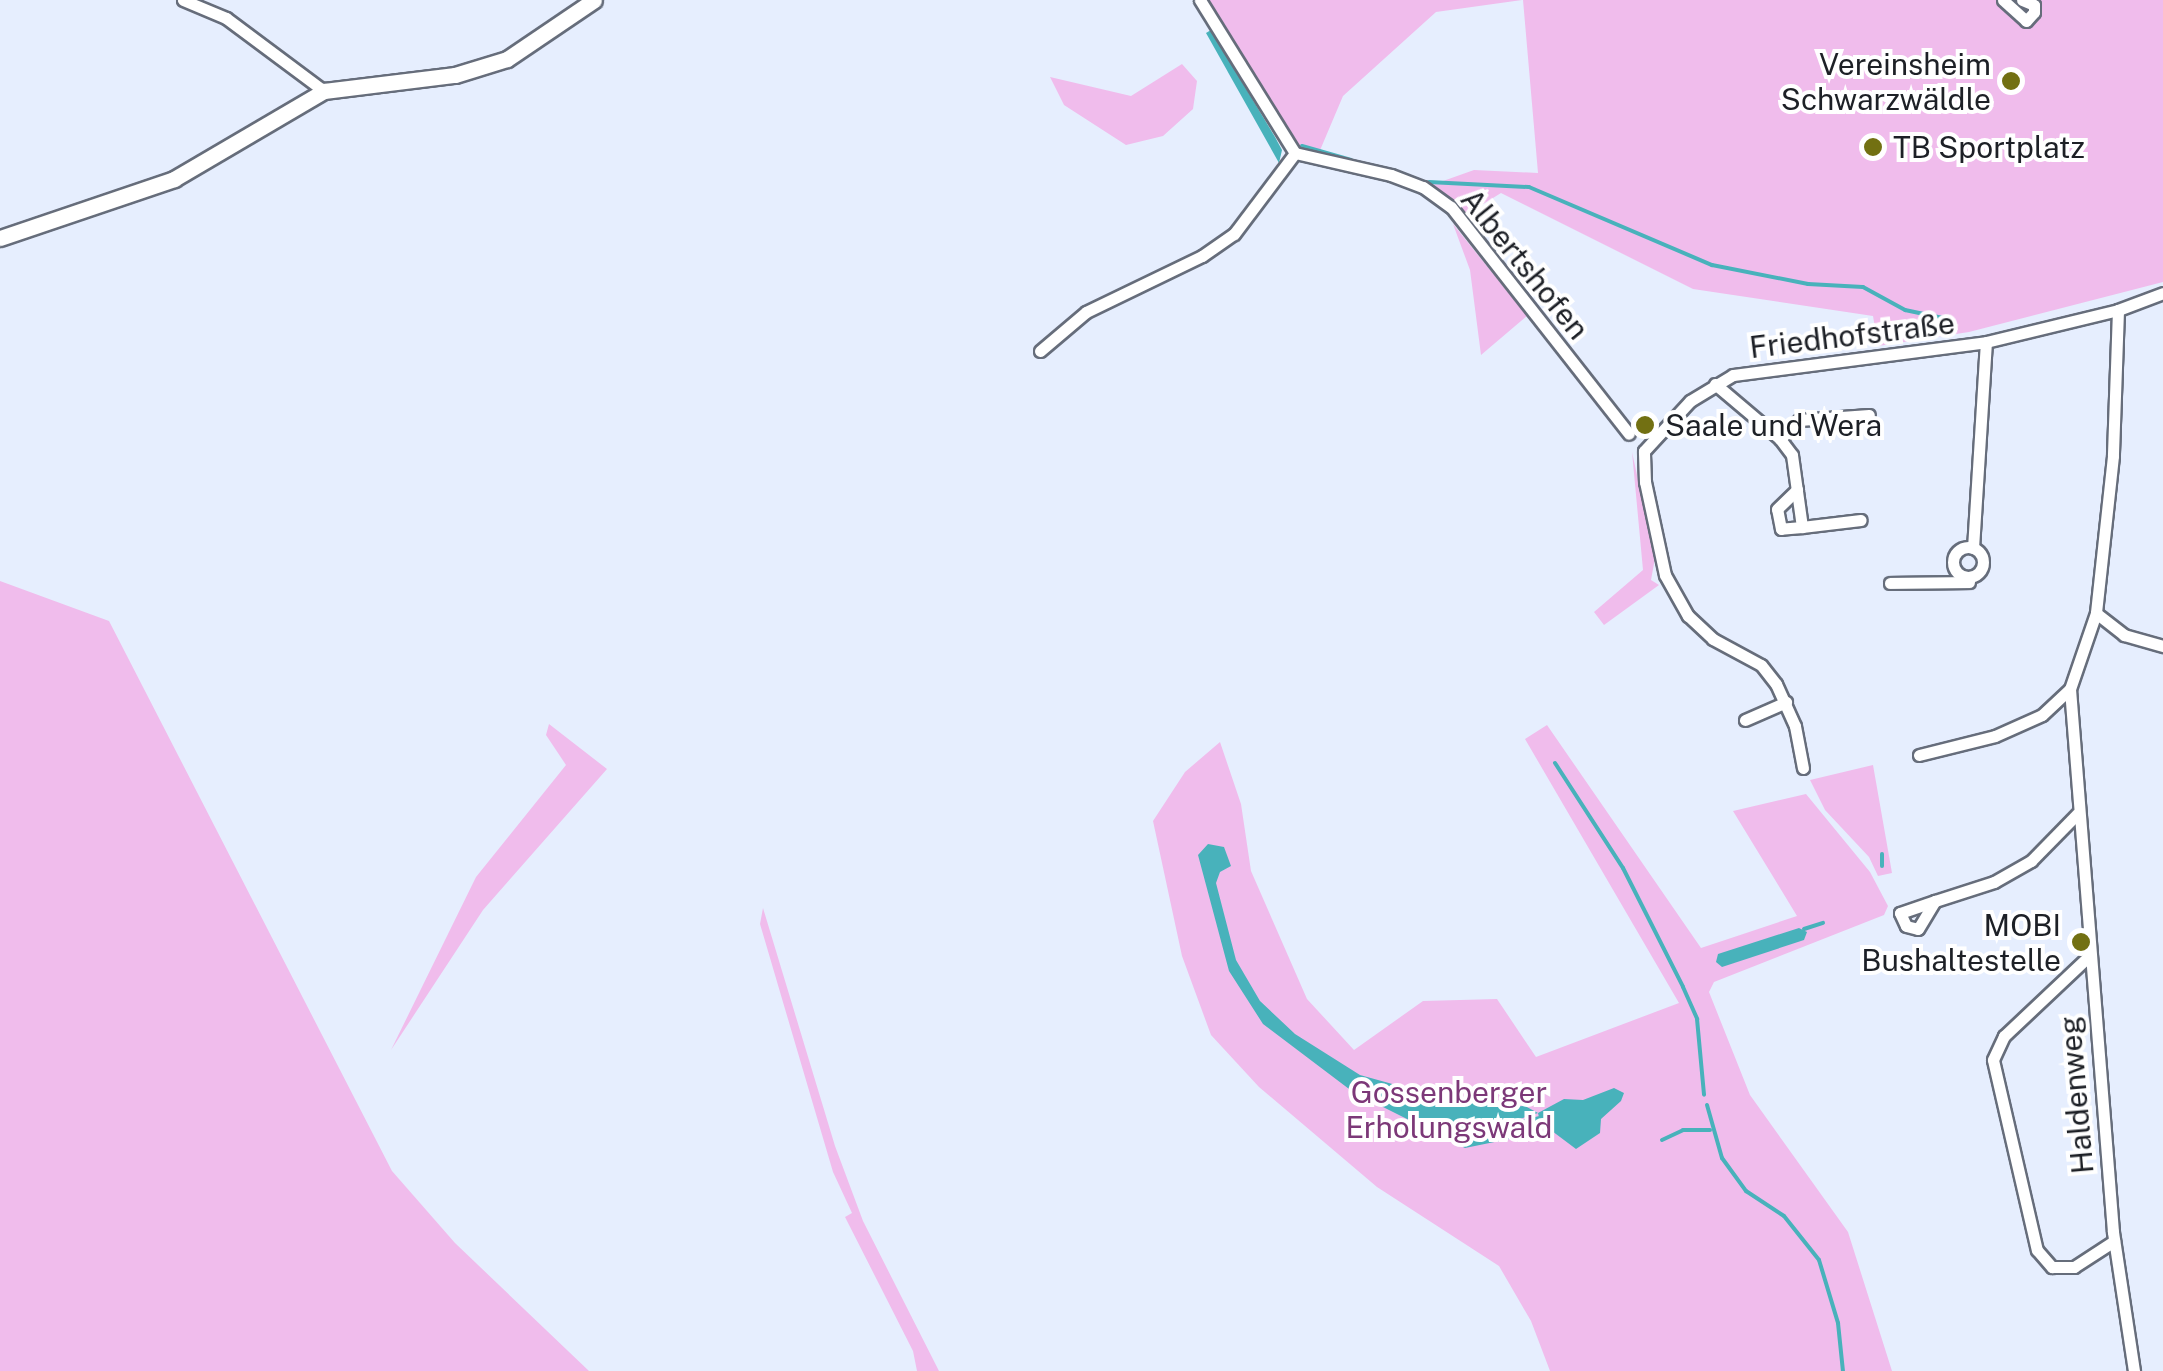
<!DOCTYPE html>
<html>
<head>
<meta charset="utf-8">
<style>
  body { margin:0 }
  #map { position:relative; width:2163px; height:1371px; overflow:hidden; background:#e6eefe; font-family:"Public Sans",sans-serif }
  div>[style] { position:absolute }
  .green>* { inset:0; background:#f0bcec }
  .water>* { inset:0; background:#48b2bb }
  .stream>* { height:4px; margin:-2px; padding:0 2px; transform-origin:2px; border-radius:2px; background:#48b2bb }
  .roads { filter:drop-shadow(2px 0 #666d7b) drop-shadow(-2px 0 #666d7b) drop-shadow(0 2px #666d7b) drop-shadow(0 -2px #666d7b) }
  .minor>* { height:11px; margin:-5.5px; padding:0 5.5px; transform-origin:5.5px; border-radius:5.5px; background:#fff }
  .minor>.ring { margin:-5.5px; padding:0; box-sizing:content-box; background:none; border:11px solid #fff; border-radius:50% }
  .secondary>* { height:15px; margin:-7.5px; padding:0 7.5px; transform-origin:7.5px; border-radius:7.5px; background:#fff }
  .dots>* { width:28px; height:28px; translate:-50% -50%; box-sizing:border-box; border:5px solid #fff; border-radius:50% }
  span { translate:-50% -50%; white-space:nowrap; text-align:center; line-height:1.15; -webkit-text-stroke:8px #fff; paint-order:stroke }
  .poi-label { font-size:30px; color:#1d2026 }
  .right { translate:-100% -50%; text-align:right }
  .left { translate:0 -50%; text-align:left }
  .street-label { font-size:30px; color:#1d2026 }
  .park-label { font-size:30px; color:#7c3878 }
</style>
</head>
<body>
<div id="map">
  <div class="green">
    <i style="clip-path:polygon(1209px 0,1522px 0,1436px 12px,1343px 96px,1318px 155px,1291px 141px,1209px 9px)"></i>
    <i style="clip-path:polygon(1523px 0,2163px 0,2163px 282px,1969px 332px,1878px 346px,1873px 316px,1693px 289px,1501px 193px,1464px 216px,1447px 196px,1429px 186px,1474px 170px,1538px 173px)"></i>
    <i style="clip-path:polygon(1182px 64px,1197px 81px,1193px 109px,1163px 136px,1126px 145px,1064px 105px,1050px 77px,1131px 96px)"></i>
    <i style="clip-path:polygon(1453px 224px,1527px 316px,1481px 355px,1470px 270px)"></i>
    <i style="clip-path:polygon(1632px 452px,1655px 558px,1651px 580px,1659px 585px,1604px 625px,1594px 612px,1643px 570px)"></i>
    <i style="clip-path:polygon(0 581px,109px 621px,392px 1171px,455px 1243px,589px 1371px,0 1371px)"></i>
    <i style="clip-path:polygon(549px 724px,607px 769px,483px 910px,391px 1050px,476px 877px,566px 765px,546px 735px)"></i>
    <i style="clip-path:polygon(1547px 725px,1701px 948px,1797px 916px,1733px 811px,1806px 794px,1870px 872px,1888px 906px,1884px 915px,1714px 982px,1709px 992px,1750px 1095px,1848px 1232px,1892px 1371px,1550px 1371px,1531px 1321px,1499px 1266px,1377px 1187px,1259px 1087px,1211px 1035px,1182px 956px,1153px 821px,1185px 772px,1220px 742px,1241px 804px,1251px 871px,1307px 999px,1354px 1050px,1423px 1001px,1497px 999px,1536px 1057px,1679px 1003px,1525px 739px)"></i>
    <i style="clip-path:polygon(1873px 765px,1892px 873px,1878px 876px,1869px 857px,1825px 810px,1810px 780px)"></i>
    <i style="clip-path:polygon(763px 908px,835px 1146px,863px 1221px,939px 1371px,917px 1371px,913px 1351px,845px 1217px,852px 1213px,833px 1172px,760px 924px)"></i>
  </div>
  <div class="water">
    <i style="clip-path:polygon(1211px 30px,1275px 137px,1282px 150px,1279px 163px,1206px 33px)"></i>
    <i style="clip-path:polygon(1208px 844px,1224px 847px,1231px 866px,1220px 872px,1216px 883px,1236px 960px,1260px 1001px,1295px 1034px,1360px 1075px,1432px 1095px,1501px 1107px,1525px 1106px,1538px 1113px,1564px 1099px,1583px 1100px,1614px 1088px,1624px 1093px,1621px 1101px,1601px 1119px,1600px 1133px,1576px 1149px,1540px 1122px,1538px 1113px,1511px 1122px,1519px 1137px,1465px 1148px,1353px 1092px,1263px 1024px,1229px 971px,1198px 855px)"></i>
    <i style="clip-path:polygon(1799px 928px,1807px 932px,1804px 940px,1722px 967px,1716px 962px,1718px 954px)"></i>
  </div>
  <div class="stream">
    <i style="left:1302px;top:146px;width:51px;rotate:15.9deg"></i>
    <i style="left:1429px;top:182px;width:100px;rotate:2.9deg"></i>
    <i style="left:1529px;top:187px;width:199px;rotate:23.1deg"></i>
    <i style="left:1712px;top:265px;width:98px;rotate:11.2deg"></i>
    <i style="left:1808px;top:284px;width:55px;rotate:3.1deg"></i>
    <i style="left:1863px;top:287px;width:48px;rotate:28.7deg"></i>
    <i style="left:1905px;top:310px;width:40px;rotate:12deg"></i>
    <i style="left:1555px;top:763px;width:125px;rotate:57.1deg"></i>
    <i style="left:1623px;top:868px;width:133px;rotate:63.2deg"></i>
    <i style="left:1683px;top:987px;width:35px;rotate:66deg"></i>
    <i style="left:1697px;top:1019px;width:76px;rotate:84.7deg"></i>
    <i style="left:1882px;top:866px;width:12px;rotate:-90deg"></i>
    <i style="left:1804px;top:929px;width:20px;rotate:-18deg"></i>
    <i style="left:1707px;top:1105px;width:55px;rotate:74.2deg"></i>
    <i style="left:1722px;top:1158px;width:41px;rotate:54deg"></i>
    <i style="left:1746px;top:1191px;width:45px;rotate:33.3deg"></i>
    <i style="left:1784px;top:1216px;width:56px;rotate:51.5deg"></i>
    <i style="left:1819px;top:1260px;width:66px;rotate:73.2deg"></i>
    <i style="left:1838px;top:1323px;width:48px;rotate:84.1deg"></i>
    <i style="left:1509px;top:1125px;width:35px;rotate:-13deg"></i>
    <i style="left:1662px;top:1140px;width:23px;rotate:-25deg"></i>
    <i style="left:1683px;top:1130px;width:27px"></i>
  </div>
  <div class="roads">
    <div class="minor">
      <i style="left:183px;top:0;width:47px;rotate:22.7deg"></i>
      <i style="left:226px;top:18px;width:122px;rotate:36.7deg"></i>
      <i style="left:1200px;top:0;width:180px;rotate:58.2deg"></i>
      <i style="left:1295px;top:153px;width:98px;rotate:12.9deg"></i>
      <i style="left:1391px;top:175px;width:34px;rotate:21deg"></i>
      <i style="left:1423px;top:187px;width:34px;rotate:36deg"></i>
      <i style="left:1451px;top:207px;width:288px;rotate:51.9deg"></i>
      <i style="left:2003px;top:0;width:31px;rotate:42deg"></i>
      <i style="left:2026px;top:21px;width:12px;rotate:-48deg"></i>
      <i style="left:2034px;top:12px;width:7px;rotate:-90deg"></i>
      <i style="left:2034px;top:5px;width:13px;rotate:-157deg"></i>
      <i style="left:2118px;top:310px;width:146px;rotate:92deg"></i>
      <i style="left:2113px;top:456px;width:158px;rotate:96.2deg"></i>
      <i style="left:2096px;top:613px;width:80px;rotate:108.9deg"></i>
      <i style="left:2070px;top:689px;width:545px;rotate:85.47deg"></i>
      <i style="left:2113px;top:1232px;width:141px;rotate:81.4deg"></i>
      <i style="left:1040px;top:351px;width:60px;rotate:-40.3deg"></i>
      <i style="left:1086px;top:312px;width:129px;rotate:-25.8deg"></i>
      <i style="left:1202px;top:256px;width:39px;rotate:-35deg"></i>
      <i style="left:1234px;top:234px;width:101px;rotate:-53deg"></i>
      <i style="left:1715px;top:384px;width:85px;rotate:40.2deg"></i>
      <i style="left:1780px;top:439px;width:20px;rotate:53deg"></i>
      <i style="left:1792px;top:455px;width:73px;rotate:82.1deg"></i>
      <i style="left:1802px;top:527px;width:21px;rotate:175deg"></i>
      <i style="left:1781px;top:529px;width:20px;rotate:-101deg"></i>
      <i style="left:1777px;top:509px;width:28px;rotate:-44deg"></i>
      <i style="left:1780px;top:439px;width:27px;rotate:-45deg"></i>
      <i style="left:1799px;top:420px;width:70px;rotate:-4.1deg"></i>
      <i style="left:1802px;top:527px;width:59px;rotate:-6.8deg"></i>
      <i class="ring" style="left:1953px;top:547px;width:19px;height:19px"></i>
      <i style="left:1973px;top:548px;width:206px;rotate:-86.4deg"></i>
      <i style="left:1890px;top:583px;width:79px;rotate:-0.7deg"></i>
      <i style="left:2096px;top:613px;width:36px;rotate:38deg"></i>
      <i style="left:2124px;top:635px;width:41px;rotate:15.8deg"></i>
      <i style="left:1745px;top:720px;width:45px;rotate:-23.7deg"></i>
      <i style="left:1919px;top:755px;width:78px;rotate:-14deg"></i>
      <i style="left:1995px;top:736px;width:51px;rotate:-24.1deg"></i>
      <i style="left:2042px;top:715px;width:38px;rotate:-43deg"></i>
      <i style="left:1803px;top:768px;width:43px;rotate:-100.8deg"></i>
      <i style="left:1795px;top:726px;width:46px;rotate:-114.3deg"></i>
      <i style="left:1776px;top:684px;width:24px;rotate:-128deg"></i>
      <i style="left:1761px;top:665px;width:55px;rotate:-151.6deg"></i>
      <i style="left:1713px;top:639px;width:34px;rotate:-137deg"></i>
      <i style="left:1688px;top:616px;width:47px;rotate:-119.3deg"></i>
      <i style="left:1665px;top:575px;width:95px;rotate:-102.1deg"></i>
      <i style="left:1645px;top:482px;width:31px;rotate:-92deg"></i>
      <i style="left:1644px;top:451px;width:68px;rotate:-47.4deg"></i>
      <i style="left:1690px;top:401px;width:50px;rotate:-31.2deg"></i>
      <i style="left:1733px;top:375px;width:255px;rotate:-7.4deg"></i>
      <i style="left:1986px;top:342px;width:136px;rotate:-13.6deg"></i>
      <i style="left:2118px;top:310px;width:48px;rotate:-20.7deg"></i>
      <i style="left:1935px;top:901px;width:37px;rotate:161deg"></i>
      <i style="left:1900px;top:913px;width:14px;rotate:65deg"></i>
      <i style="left:1906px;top:926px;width:12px;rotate:14deg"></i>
      <i style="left:1918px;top:929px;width:33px;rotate:-59deg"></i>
      <i style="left:1935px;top:901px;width:62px;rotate:-17.9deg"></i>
      <i style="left:1994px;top:882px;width:43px;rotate:-29.6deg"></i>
      <i style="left:2031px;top:861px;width:66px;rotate:-45.6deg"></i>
      <i style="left:2089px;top:956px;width:117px;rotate:136.7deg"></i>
      <i style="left:2004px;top:1036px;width:26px;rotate:115deg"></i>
      <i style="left:1993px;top:1060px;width:195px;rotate:77deg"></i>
      <i style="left:2037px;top:1250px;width:23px;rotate:49deg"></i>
      <i style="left:2052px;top:1267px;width:22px"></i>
      <i style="left:2074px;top:1267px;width:48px;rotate:-33deg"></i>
    </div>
    <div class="secondary">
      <i style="left:0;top:238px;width:184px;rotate:-18.7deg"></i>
      <i style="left:174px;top:179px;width:174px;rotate:-30.4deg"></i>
      <i style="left:324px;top:91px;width:132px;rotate:-7deg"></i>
      <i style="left:455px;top:75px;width:54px;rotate:-17.1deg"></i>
      <i style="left:507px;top:59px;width:105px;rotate:-34.1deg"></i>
    </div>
  </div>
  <div class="dots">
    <i style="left:2011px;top:81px;background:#727012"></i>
    <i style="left:1873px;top:147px;background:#727012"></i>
    <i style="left:1645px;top:425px;background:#727012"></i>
    <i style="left:2081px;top:942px;background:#727012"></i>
  </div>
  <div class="poi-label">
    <span class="right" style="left:1991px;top:81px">Vereinsheim<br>Schwarzwäldle</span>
    <span class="left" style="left:1893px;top:147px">TB Sportplatz</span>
    <span class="left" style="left:1665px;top:425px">Saale und Wera</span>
    <span class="right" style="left:2061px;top:942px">MOBI<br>Bushaltestelle</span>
  </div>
  <div class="street-label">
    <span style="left:1525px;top:264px;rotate:51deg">Albertshofen</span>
    <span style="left:1852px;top:335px;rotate:-7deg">Friedhofstraße</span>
    <span style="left:2076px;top:1095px;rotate:-95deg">Haldenweg</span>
  </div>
  <div class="park-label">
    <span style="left:1449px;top:1109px">Gossenberger<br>Erholungswald</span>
  </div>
</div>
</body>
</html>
